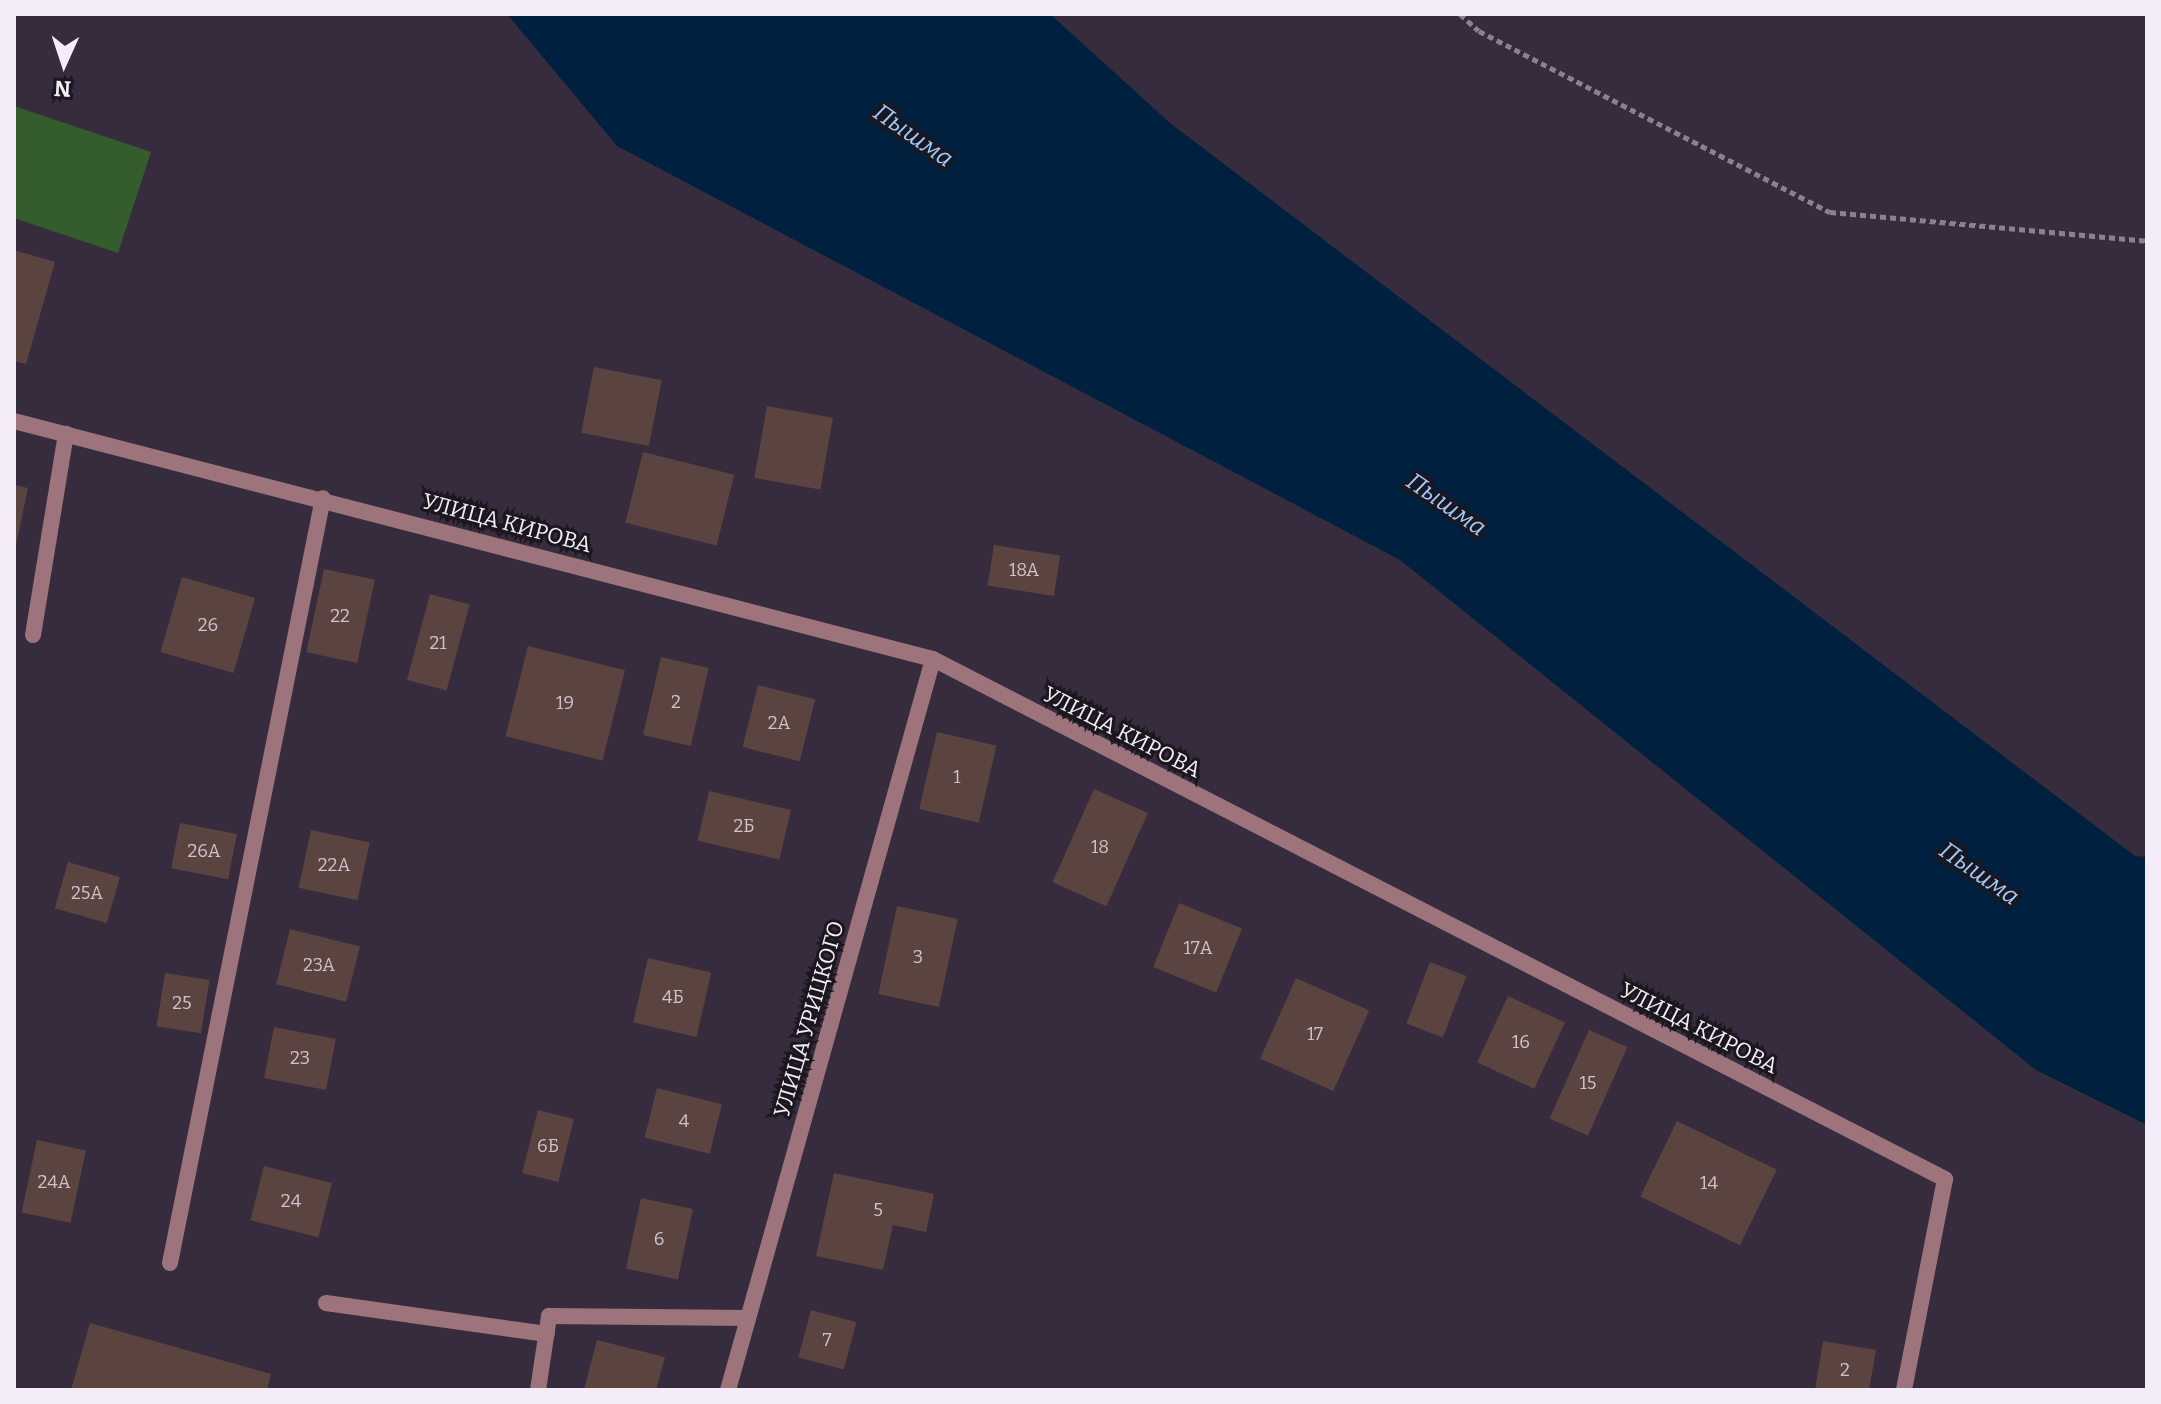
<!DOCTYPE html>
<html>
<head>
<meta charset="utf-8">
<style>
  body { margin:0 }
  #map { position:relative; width:2161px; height:1404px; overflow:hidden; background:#372c3e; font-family:Bitter,serif }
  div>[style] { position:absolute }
  .green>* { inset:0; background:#345d2b }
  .water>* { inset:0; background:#00203f }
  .building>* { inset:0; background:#5b4340; transform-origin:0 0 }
  .path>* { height:5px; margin-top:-2.5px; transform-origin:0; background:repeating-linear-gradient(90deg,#8a8190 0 6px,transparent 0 10px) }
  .lane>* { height:16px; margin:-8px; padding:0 8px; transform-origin:8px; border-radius:8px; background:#9d747c }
  .street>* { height:16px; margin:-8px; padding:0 8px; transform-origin:8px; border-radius:8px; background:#9d747c }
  span { translate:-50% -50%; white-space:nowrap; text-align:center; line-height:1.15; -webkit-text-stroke:6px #1c171f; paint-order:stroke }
  .number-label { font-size:18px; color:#cec2cb }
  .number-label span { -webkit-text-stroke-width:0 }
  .street-label { font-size:22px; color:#f4edf9 }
  .water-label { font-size:24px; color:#9bcbfe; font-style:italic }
  .frame { position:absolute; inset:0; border:16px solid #f4edf9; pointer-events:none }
  .north { position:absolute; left:24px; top:24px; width:80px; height:80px; -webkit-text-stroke:6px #1c171f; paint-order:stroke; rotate:183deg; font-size:22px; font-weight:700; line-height:32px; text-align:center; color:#f4edf9 }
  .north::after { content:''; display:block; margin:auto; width:28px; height:36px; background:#f4edf9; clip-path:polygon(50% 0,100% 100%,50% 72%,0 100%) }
</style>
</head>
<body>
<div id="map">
  <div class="green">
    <i style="clip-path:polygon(14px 106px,151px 152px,118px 253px,14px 218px)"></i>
  </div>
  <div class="water">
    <i style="clip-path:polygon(507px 14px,1050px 14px,1170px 123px,2135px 856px,2147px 857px,2147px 1125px,2036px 1070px,1400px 560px,617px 146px)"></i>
  </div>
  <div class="building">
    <i style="clip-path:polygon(14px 250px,55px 262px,26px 364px,14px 361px)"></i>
    <i style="left:594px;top:367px;width:69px;height:67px;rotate:11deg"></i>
    <i style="left:767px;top:406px;width:67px;height:73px;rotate:10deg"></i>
    <i style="left:643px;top:452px;width:94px;height:73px;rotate:14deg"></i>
    <i style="clip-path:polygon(14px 485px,28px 488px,15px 550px,14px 550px)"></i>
    <i style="left:994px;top:545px;width:67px;height:41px;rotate:9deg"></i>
    <i style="left:324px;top:569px;width:52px;height:85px;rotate:12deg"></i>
    <i style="left:182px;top:577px;width:76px;height:78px;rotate:16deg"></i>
    <i style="left:430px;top:594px;width:41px;height:89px;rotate:15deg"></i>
    <i style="left:528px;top:646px;width:100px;height:93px;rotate:14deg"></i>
    <i style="left:661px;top:657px;width:49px;height:80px;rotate:13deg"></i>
    <i style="left:758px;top:685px;width:59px;height:64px;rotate:14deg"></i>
    <i style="left:937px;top:732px;width:61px;height:79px;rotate:13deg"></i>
    <i style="left:1094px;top:789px;width:59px;height:102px;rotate:24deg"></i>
    <i style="left:709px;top:791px;width:84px;height:51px;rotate:13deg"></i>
    <i style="left:180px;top:823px;width:58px;height:46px;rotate:11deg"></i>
    <i style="left:311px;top:830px;width:60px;height:59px;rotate:12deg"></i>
    <i style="left:68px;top:862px;width:54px;height:48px;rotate:16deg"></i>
    <i style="left:1179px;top:903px;width:68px;height:69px;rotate:22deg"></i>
    <i style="left:897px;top:906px;width:62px;height:90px;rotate:12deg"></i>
    <i style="left:290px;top:929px;width:72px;height:57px;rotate:14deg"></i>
    <i style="left:648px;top:958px;width:65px;height:66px;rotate:13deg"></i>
    <i style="left:1430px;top:962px;width:39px;height:66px;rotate:21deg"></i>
    <i style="left:165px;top:973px;width:45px;height:54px;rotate:9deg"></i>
    <i style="left:1296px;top:978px;width:80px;height:88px;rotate:24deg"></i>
    <i style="left:1508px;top:996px;width:63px;height:73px;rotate:25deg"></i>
    <i style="left:274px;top:1027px;width:63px;height:52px;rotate:11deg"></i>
    <i style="left:1589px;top:1030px;width:42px;height:97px;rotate:24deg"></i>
    <i style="left:657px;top:1088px;width:67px;height:51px;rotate:14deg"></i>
    <i style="left:538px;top:1110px;width:37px;height:65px;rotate:14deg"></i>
    <i style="left:1677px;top:1121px;width:111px;height:84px;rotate:26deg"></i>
    <i style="left:37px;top:1140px;width:50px;height:74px;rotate:12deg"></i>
    <i style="left:264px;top:1166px;width:70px;height:56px;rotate:14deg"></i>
    <i style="clip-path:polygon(834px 1173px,934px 1194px,926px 1232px,893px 1225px,883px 1270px,816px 1256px)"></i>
    <i style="left:641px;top:1198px;width:53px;height:72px;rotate:12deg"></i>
    <i style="left:811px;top:1310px;width:47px;height:49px;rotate:15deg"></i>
    <i style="clip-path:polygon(90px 1323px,271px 1374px,267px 1390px,71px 1390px)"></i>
    <i style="clip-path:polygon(597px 1340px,665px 1357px,656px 1390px,584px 1390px)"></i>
    <i style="clip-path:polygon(1823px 1341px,1876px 1350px,1869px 1390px,1815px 1390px)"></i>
  </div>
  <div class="path">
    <i style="left:1460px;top:14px;width:25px;rotate:42deg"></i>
    <i style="left:1479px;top:31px;width:395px;rotate:27.3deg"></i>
    <i style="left:1830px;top:212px;width:318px;rotate:5.2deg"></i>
  </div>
  <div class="lane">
    <i style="left:326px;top:1303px;width:223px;rotate:8deg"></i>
  </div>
  <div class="street">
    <i style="left:14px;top:421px;width:949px;rotate:14.52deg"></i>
    <i style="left:933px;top:659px;width:1138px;rotate:27.2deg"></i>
    <i style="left:1945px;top:1179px;width:215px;rotate:101deg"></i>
    <i style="left:33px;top:635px;width:204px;rotate:-80.7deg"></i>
    <i style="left:170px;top:1263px;width:780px;rotate:-78.69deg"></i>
    <i style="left:538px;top:1390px;width:75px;rotate:-81.5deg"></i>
    <i style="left:549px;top:1316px;width:199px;rotate:0.6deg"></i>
    <i style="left:728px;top:1390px;width:759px;rotate:-74.33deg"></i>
  </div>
  <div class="number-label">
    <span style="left:1024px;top:570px">18А</span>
    <span style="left:340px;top:616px">22</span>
    <span style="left:208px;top:625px">26</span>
    <span style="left:438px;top:643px">21</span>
    <span style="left:676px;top:702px">2</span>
    <span style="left:565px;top:703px">19</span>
    <span style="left:779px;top:723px">2А</span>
    <span style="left:957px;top:777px">1</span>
    <span style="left:744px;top:826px">2Б</span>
    <span style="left:1100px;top:847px">18</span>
    <span style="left:204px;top:851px">26А</span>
    <span style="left:334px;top:865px">22А</span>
    <span style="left:87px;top:893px">25А</span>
    <span style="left:1198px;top:948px">17А</span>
    <span style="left:918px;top:957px">3</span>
    <span style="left:319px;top:965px">23А</span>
    <span style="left:673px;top:997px">4Б</span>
    <span style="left:182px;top:1003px">25</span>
    <span style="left:1315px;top:1034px">17</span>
    <span style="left:1521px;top:1042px">16</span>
    <span style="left:300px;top:1058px">23</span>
    <span style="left:1588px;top:1083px">15</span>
    <span style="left:684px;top:1121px">4</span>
    <span style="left:548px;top:1146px">6Б</span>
    <span style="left:54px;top:1182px">24А</span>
    <span style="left:1709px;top:1183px">14</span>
    <span style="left:291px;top:1201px">24</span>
    <span style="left:878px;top:1210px">5</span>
    <span style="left:659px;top:1239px">6</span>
    <span style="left:827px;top:1340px">7</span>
    <span style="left:1845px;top:1370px">2</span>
  </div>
  <div class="street-label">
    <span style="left:507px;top:523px;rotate:15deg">УЛИЦА КИРОВА</span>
    <span style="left:1122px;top:732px;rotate:27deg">УЛИЦА КИРОВА</span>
    <span style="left:809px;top:1019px;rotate:-74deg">УЛИЦА УРИЦКОГО</span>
    <span style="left:1699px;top:1028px;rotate:27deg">УЛИЦА КИРОВА</span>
  </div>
  <div class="water-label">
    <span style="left:913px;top:136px;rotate:35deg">Пышма</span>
    <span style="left:1446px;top:505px;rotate:35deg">Пышма</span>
    <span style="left:1979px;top:874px;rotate:35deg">Пышма</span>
  </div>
  <div class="frame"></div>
  <div class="north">N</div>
</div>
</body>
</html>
